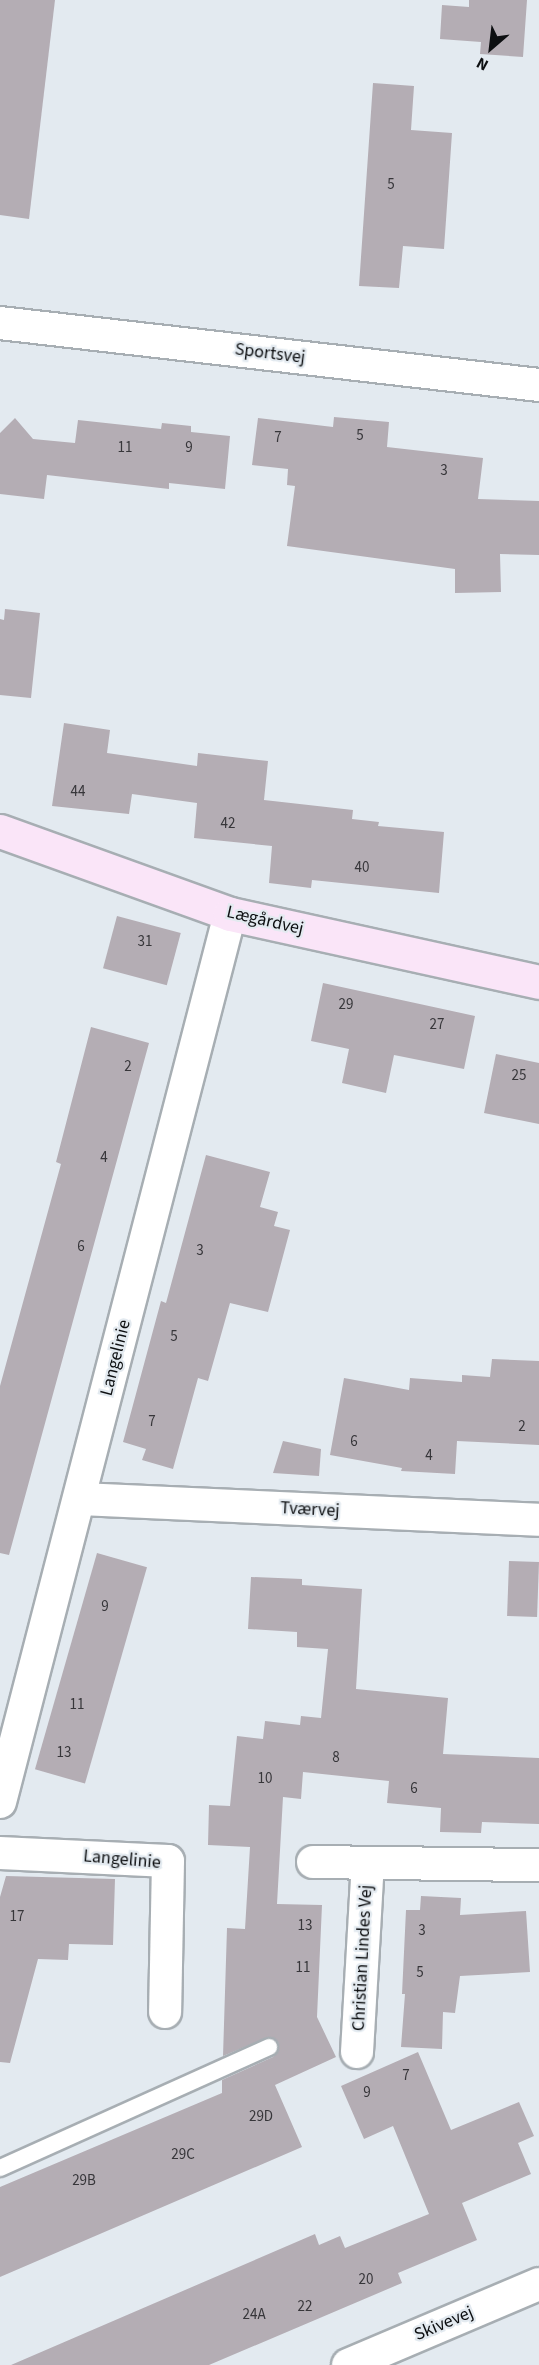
<!DOCTYPE html>
<html>
<head>
<meta charset="utf-8">
<style>
  body { margin:0 }
  #map { position:relative; width:539px; height:2365px; overflow:hidden; background:#e3eaf0; font-family:"Source Sans 3",sans-serif }
  div>[style] { position:absolute }
  .building>* { inset:0; background:#b4adb4; transform-origin:0 0 }
  .roads { filter:drop-shadow(2px 0 #a7aeb3) drop-shadow(-2px 0 #a7aeb3) drop-shadow(0 2px #a7aeb3) drop-shadow(0 -2px #a7aeb3) }
  .lane>* { height:16px; margin:-8px; padding:0 8px; transform-origin:8px; border-radius:8px; background:#fff }
  .street>* { height:32px; margin:-16px; padding:0 16px; transform-origin:16px; border-radius:16px; background:#fff }
  .secondary>* { height:33px; margin:-16.5px; padding:0 16.5px; transform-origin:16.5px; border-radius:16.5px; background:#fae5f8 }
  span { translate:-50% -50%; white-space:nowrap; text-align:center; line-height:1.15; -webkit-text-stroke:4.5px #e3eaf0; paint-order:stroke }
  .number-label { font-size:15px; color:#37363a }
  .number-label span { -webkit-text-stroke-width:0 }
  .street-label { font-size:18px; color:#0d0f11 }
  .north { position:absolute; left:461px; top:18px; width:60px; height:60px; -webkit-text-stroke:4px #e3eaf0; paint-order:stroke; rotate:208deg; font-size:16px; font-weight:700; line-height:24px; text-align:center; color:#0d0f11 }
  .north::after { content:''; display:block; margin:auto; width:21px; height:27px; background:#0d0f11; clip-path:polygon(50% 0,100% 100%,50% 72%,0 100%) }
</style>
</head>
<body>
<div id="map">
  <div class="building">
    <i style="clip-path:polygon(0 0,55px 0,29px 219px,0 215px)"></i>
    <i style="clip-path:polygon(469px 0,527px 0,523px 57px,480px 54px,481px 42px,440px 39px,442px 5px,469px 7px)"></i>
    <i style="clip-path:polygon(373px 83px,414px 86px,411px 130px,452px 133px,444px 249px,403px 246px,399px 288px,359px 286px)"></i>
    <i style="clip-path:polygon(334px 417px,389px 422px,387px 447px,483px 458px,478px 499px,539px 501px,539px 555px,500px 554px,501px 592px,455px 593px,455px 569px,287px 546px,295px 486px,287px 485px,288px 469px,252px 465px,258px 418px,333px 427px)"></i>
    <i style="clip-path:polygon(15px 418px,33px 439px,75px 443px,78px 420px,161px 429px,162px 423px,191px 426px,191px 432px,230px 436px,225px 489px,169px 483px,169px 489px,47px 475px,44px 499px,0 494px,0 433px)"></i>
    <i style="clip-path:polygon(5px 609px,40px 613px,31px 698px,0 695px,0 619px,4px 620px)"></i>
    <i style="clip-path:polygon(64px 723px,110px 730px,107px 753px,197px 766px,198px 753px,268px 761px,264px 800px,353px 810px,352px 819px,379px 822px,378px 826px,444px 832px,439px 893px,312px 880px,311px 888px,269px 883px,272px 846px,194px 838px,197px 803px,132px 794px,129px 814px,52px 806px)"></i>
    <i style="left:117px;top:916px;width:66px;height:54px;rotate:15deg"></i>
    <i style="clip-path:polygon(323px 983px,475px 1016px,464px 1069px,394px 1055px,386px 1093px,342px 1083px,349px 1049px,311px 1041px)"></i>
    <i style="clip-path:polygon(91px 1027px,149px 1043px,9px 1555px,0 1553px,0 1386px,61px 1164px,56px 1162px)"></i>
    <i style="clip-path:polygon(496px 1054px,539px 1063px,539px 1124px,484px 1113px)"></i>
    <i style="clip-path:polygon(206px 1155px,270px 1172px,260px 1207px,278px 1212px,274px 1226px,290px 1230px,268px 1312px,230px 1303px,208px 1381px,198px 1378px,173px 1469px,142px 1460px,146px 1449px,123px 1442px,161px 1301px,166px 1303px)"></i>
    <i style="clip-path:polygon(492px 1359px,539px 1361px,539px 1445px,457px 1441px,455px 1474px,401px 1471px,402px 1468px,330px 1455px,344px 1378px,409px 1390px,410px 1378px,462px 1382px,462px 1375px,490px 1377px)"></i>
    <i style="clip-path:polygon(283px 1441px,321px 1449px,319px 1476px,273px 1473px)"></i>
    <i style="left:97px;top:1553px;width:52px;height:225px;rotate:16deg"></i>
    <i style="left:509px;top:1561px;width:30px;height:55px;rotate:2deg"></i>
    <i style="clip-path:polygon(251px 1577px,302px 1579px,302px 1585px,362px 1589px,356px 1689px,448px 1698px,443px 1754px,539px 1758px,539px 1824px,482px 1822px,481px 1833px,440px 1832px,441px 1808px,387px 1803px,389px 1781px,303px 1772px,301px 1799px,283px 1797px,277px 1904px,322px 1905px,317px 2017px,336px 2057px,275px 2085px,302px 2147px,0 2277px,0 2187px,222px 2093px,222px 2080px,273px 2057px,279px 2049px,278px 2042px,269px 2037px,223px 2056px,227px 1928px,245px 1929px,250px 1847px,208px 1845px,209px 1805px,230px 1806px,237px 1736px,263px 1739px,265px 1721px,300px 1725px,301px 1716px,321px 1718px,328px 1649px,297px 1647px,297px 1632px,248px 1629px)"></i>
    <i style="clip-path:polygon(6px 1876px,115px 1879px,113px 1945px,69px 1944px,68px 1960px,38px 1959px,10px 2063px,0 2062px,0 1897px)"></i>
    <i style="clip-path:polygon(421px 1896px,461px 1898px,460px 1915px,526px 1911px,530px 1972px,460px 1976px,455px 2013px,443px 2012px,442px 2049px,401px 2047px,405px 1994px,402px 1994px,406px 1910px,420px 1910px)"></i>
    <i style="clip-path:polygon(418px 2052px,451px 2130px,519px 2102px,534px 2136px,518px 2143px,531px 2174px,462px 2203px,477px 2240px,398px 2273px,402px 2283px,209px 2365px,11px 2365px,315px 2234px,319px 2245px,340px 2236px,345px 2248px,429px 2214px,393px 2126px,364px 2139px,341px 2086px)"></i>
  </div>
  <div class="roads">
    <div class="lane">
      <i style="left:0;top:2168px;width:295px;rotate:-24.2deg"></i>
    </div>
    <div class="street">
      <i style="left:0;top:323px;width:543px;rotate:6.56deg"></i>
      <i style="left:80px;top:1499px;width:459px;rotate:2.6deg"></i>
      <i style="left:0;top:1802px;width:917px;rotate:-75.48deg"></i>
      <i style="left:0;top:1853px;width:168px;rotate:2.7deg"></i>
      <i style="left:168px;top:1861px;width:151px;rotate:91.1deg"></i>
      <i style="left:313px;top:1862px;width:226px;rotate:0.8deg"></i>
      <i style="left:357px;top:2052px;width:188px;rotate:-86.7deg"></i>
      <i style="left:348px;top:2365px;width:207px;rotate:-23deg"></i>
    </div>
    <div class="secondary">
      <i style="left:0;top:831px;width:245px;rotate:19.8deg"></i>
      <i style="left:230px;top:914px;width:316px;rotate:12.4deg"></i>
    </div>
  </div>
  <div class="number-label">
    <span style="left:391px;top:185px">5</span>
    <span style="left:360px;top:436px">5</span>
    <span style="left:278px;top:438px">7</span>
    <span style="left:125px;top:448px">11</span>
    <span style="left:189px;top:448px">9</span>
    <span style="left:444px;top:471px">3</span>
    <span style="left:78px;top:792px">44</span>
    <span style="left:228px;top:824px">42</span>
    <span style="left:362px;top:868px">40</span>
    <span style="left:145px;top:942px">31</span>
    <span style="left:346px;top:1005px">29</span>
    <span style="left:437px;top:1025px">27</span>
    <span style="left:128px;top:1067px">2</span>
    <span style="left:519px;top:1076px">25</span>
    <span style="left:104px;top:1158px">4</span>
    <span style="left:81px;top:1247px">6</span>
    <span style="left:200px;top:1251px">3</span>
    <span style="left:174px;top:1337px">5</span>
    <span style="left:152px;top:1422px">7</span>
    <span style="left:522px;top:1427px">2</span>
    <span style="left:354px;top:1442px">6</span>
    <span style="left:429px;top:1456px">4</span>
    <span style="left:105px;top:1607px">9</span>
    <span style="left:77px;top:1705px">11</span>
    <span style="left:64px;top:1753px">13</span>
    <span style="left:336px;top:1758px">8</span>
    <span style="left:265px;top:1779px">10</span>
    <span style="left:414px;top:1789px">6</span>
    <span style="left:17px;top:1917px">17</span>
    <span style="left:305px;top:1926px">13</span>
    <span style="left:422px;top:1931px">3</span>
    <span style="left:303px;top:1968px">11</span>
    <span style="left:420px;top:1973px">5</span>
    <span style="left:406px;top:2076px">7</span>
    <span style="left:367px;top:2093px">9</span>
    <span style="left:261px;top:2117px">29D</span>
    <span style="left:183px;top:2155px">29C</span>
    <span style="left:84px;top:2181px">29B</span>
    <span style="left:366px;top:2280px">20</span>
    <span style="left:305px;top:2307px">22</span>
    <span style="left:254px;top:2315px">24A</span>
  </div>
  <div class="street-label">
    <span style="left:270px;top:354px;rotate:7deg">Sportsvej</span>
    <span style="left:265px;top:921px;rotate:13deg">Lægårdvej</span>
    <span style="left:116px;top:1358px;rotate:-76deg">Langelinie</span>
    <span style="left:310px;top:1510px;rotate:3deg">Tværvej</span>
    <span style="left:122px;top:1860px;rotate:5deg">Langelinie</span>
    <span style="left:363px;top:1958px;rotate:-87deg">Christian Lindes Vej</span>
    <span style="left:444px;top:2324px;rotate:-23deg">Skivevej</span>
  </div>
  <div class="north">N</div>
</div>
</body>
</html>
